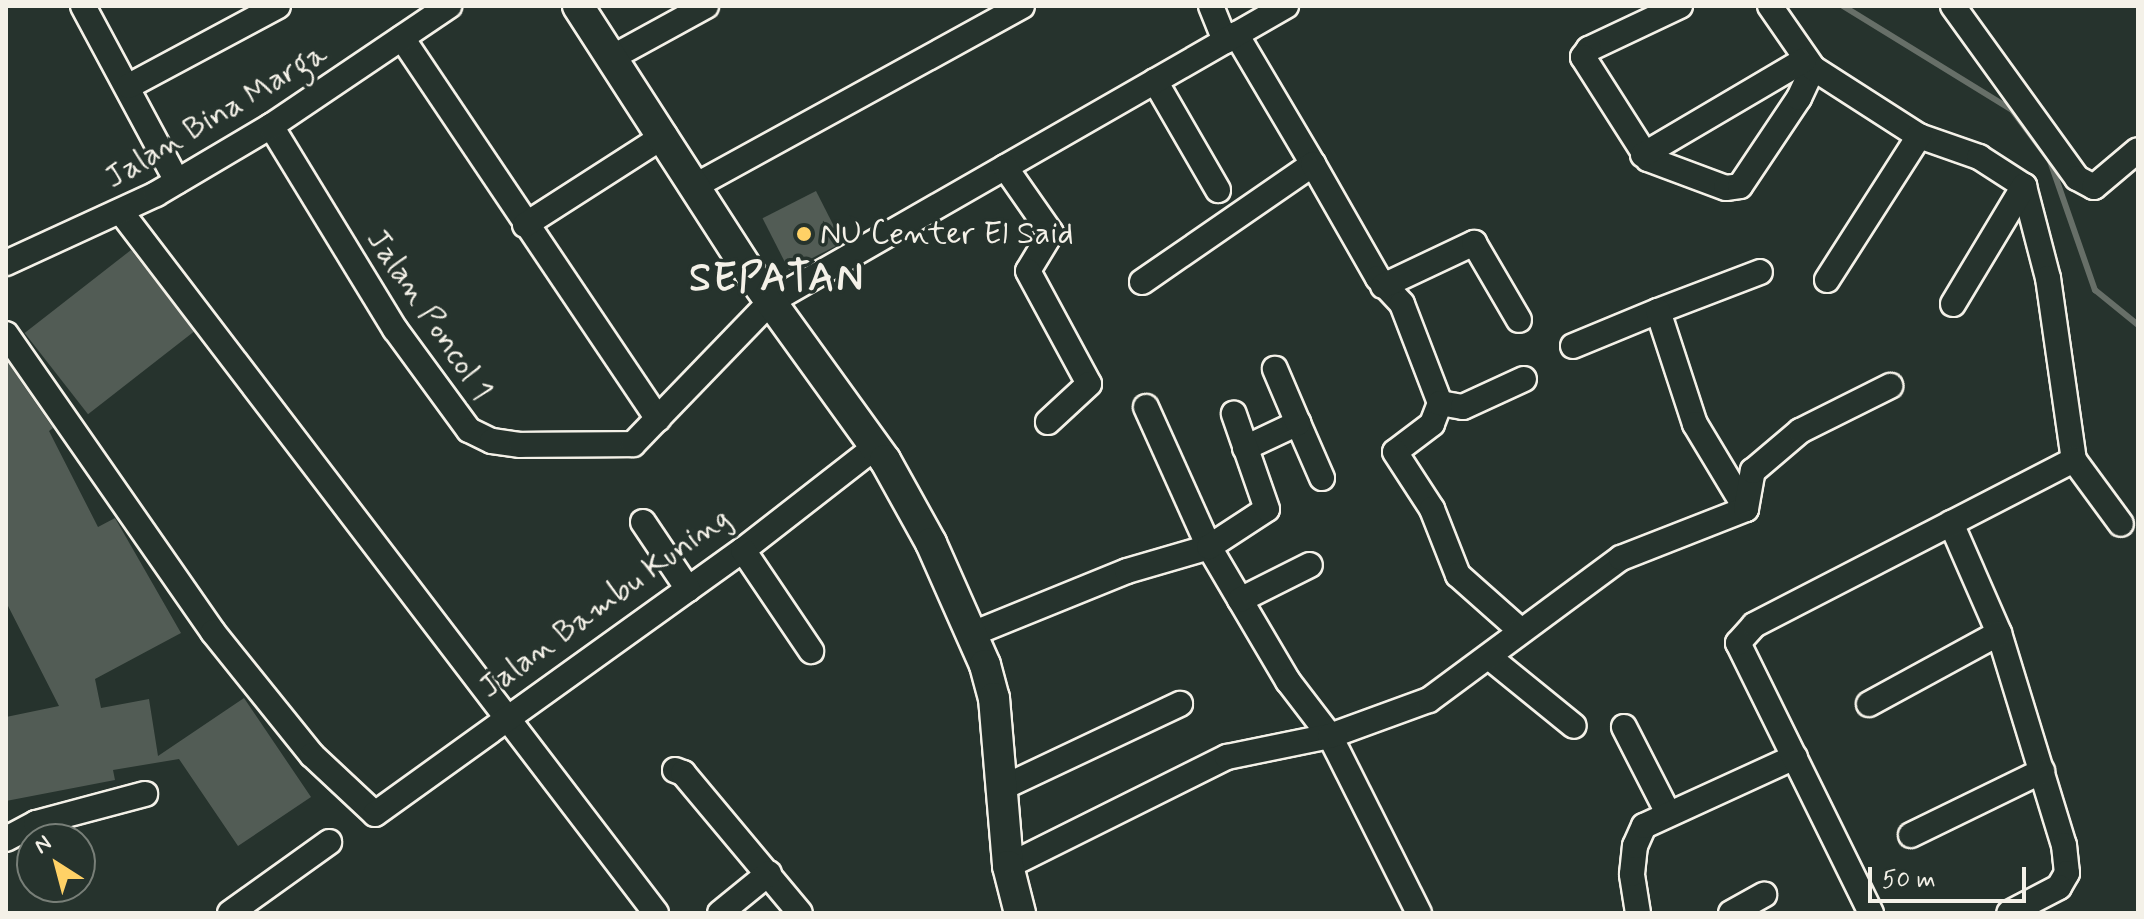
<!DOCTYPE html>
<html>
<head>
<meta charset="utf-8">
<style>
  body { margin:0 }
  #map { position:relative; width:2144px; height:919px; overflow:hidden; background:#26332d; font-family:Mynerve,sans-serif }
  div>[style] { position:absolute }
  .stream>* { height:6px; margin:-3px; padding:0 3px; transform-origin:3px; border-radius:3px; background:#676f68 }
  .building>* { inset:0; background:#525c55; transform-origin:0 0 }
  .roads { filter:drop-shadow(2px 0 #f4f1e8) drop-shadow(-2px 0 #f4f1e8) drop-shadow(0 2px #f4f1e8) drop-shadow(0 -2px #f4f1e8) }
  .minor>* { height:24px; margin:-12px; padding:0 12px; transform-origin:12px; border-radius:12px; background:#26332d }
  .tertiary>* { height:30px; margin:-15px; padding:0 15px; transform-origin:15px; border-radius:15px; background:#26332d }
  .dots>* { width:22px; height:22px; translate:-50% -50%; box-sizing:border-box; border:4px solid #26332d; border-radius:50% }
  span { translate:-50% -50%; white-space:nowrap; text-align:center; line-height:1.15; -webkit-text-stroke:7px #26332d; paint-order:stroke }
  .street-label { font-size:32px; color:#f4f1e8 }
  .poi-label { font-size:32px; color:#f4f1e8 }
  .left { translate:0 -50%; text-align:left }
  .district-label { font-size:40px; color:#f4f1e8; font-weight:700; letter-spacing:2px }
  .frame { position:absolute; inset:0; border:8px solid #f4f1e8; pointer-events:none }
  .north { position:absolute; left:16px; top:823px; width:80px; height:80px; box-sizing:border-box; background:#26332d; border:2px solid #787f78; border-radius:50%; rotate:324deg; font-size:22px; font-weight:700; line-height:32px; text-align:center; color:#f4f1e8 }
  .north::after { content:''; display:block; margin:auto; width:28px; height:36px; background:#ffd166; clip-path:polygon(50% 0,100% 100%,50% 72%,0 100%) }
  .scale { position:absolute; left:1868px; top:867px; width:158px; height:36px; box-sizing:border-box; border:4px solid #f4f1e8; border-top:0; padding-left:10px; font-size:24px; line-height:28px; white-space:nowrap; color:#f4f1e8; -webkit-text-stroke:6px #26332d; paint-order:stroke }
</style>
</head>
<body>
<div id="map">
  <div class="stream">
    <i style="left:1843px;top:6px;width:198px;rotate:31.6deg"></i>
    <i style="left:2012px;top:110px;width:64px;rotate:53.3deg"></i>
    <i style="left:2050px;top:161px;width:137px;rotate:70.8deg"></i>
    <i style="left:2095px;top:290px;width:55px;rotate:39.1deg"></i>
  </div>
  <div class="building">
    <i style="left:816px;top:191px;width:58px;height:60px;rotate:63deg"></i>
    <i style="left:131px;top:250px;width:103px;height:135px;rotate:52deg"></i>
    <i style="clip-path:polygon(6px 360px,53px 428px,49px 431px,98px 527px,115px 518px,181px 633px,95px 679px,101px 708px,149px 699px,158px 756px,244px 698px,311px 797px,238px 846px,179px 759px,113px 770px,115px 780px,6px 801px,6px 717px,59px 706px,6px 602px)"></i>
  </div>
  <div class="roads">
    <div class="minor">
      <i style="left:83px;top:6px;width:199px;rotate:61.8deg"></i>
      <i style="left:1211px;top:6px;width:38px;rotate:68deg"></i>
      <i style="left:1680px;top:6px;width:101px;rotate:154.7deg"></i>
      <i style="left:1589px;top:49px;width:10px;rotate:127deg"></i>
      <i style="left:1583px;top:57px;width:121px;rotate:57.5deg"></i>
      <i style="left:1648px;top:159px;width:83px;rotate:20.4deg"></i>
      <i style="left:1726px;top:188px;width:14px;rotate:-8deg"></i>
      <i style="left:1740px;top:186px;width:106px;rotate:-56.2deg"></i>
      <i style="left:1799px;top:98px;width:33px;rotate:-65deg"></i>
      <i style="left:1770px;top:6px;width:75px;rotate:55.3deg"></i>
      <i style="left:1813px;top:68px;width:126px;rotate:32.7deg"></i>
      <i style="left:1919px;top:136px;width:64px;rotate:19.3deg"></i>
      <i style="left:1979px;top:157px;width:54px;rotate:32.8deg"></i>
      <i style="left:2024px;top:186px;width:95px;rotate:75.4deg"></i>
      <i style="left:2048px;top:278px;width:184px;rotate:81.9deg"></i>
      <i style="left:2074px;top:460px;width:79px;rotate:53.7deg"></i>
      <i style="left:1953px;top:6px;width:212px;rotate:54.2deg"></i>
      <i style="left:2077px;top:178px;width:19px;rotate:28deg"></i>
      <i style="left:2094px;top:187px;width:57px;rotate:-40.1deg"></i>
      <i style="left:1236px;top:34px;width:151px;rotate:59.4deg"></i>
      <i style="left:402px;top:38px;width:459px;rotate:56.1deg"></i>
      <i style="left:613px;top:57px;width:106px;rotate:-28.7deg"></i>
      <i style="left:1155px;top:81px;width:126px;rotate:60deg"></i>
      <i style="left:129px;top:86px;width:169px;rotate:-28.2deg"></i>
      <i style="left:271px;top:126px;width:238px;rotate:58.6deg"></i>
      <i style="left:395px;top:329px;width:125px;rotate:53.8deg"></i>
      <i style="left:469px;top:430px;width:25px;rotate:26deg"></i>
      <i style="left:492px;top:441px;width:29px;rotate:8deg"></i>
      <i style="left:521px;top:445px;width:112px;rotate:-0.5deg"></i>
      <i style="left:633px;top:444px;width:197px;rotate:-46deg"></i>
      <i style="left:770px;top:302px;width:595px;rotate:-29.84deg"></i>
      <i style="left:1643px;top:155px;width:187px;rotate:-30.5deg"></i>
      <i style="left:1005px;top:167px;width:80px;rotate:55.1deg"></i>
      <i style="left:1051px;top:233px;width:44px;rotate:121.2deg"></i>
      <i style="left:1028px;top:271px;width:128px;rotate:61.6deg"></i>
      <i style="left:1089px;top:384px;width:56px;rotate:137.2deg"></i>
      <i style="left:695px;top:186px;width:373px;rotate:-28.8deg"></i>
      <i style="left:121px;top:212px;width:882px;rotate:52.65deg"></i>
      <i style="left:525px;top:225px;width:166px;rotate:-32.7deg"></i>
      <i style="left:6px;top:263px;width:165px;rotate:-24.7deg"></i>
      <i style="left:156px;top:194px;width:134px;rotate:-30.6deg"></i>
      <i style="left:271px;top:126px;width:215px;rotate:-34deg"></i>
      <i style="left:1827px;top:280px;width:171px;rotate:-57.4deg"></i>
      <i style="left:1142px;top:282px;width:208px;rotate:-34.6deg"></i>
      <i style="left:1313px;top:164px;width:131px;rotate:60.3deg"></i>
      <i style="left:1378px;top:278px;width:35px;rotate:47deg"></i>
      <i style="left:1402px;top:304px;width:106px;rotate:69deg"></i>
      <i style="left:1440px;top:403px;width:22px;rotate:111deg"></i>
      <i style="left:1432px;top:424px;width:46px;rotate:142.9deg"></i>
      <i style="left:1395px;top:452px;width:68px;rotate:57deg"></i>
      <i style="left:1432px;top:509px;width:71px;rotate:68.5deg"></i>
      <i style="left:1458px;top:575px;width:84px;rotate:41.6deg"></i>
      <i style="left:1383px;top:286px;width:101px;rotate:-25.3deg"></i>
      <i style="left:1474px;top:243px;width:89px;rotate:59.7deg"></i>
      <i style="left:1953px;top:304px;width:138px;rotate:-59deg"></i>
      <i style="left:1658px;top:311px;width:109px;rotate:-20.9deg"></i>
      <i style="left:6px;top:334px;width:363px;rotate:55.2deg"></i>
      <i style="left:213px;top:632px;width:158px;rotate:51.2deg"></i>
      <i style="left:312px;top:755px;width:86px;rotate:43.1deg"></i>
      <i style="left:375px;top:814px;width:453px;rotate:-35.7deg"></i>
      <i style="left:743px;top:550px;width:166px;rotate:-37.9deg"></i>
      <i style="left:1573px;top:346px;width:92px;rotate:-22.4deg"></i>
      <i style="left:1658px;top:311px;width:119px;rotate:71.9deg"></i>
      <i style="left:1695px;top:424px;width:99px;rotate:59deg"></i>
      <i style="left:1440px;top:403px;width:23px;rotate:10deg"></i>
      <i style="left:1463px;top:407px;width:67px;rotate:-24.7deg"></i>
      <i style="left:1146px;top:407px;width:154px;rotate:65.8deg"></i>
      <i style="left:1209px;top:547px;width:156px;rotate:59.5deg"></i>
      <i style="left:1288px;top:681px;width:69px;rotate:52.6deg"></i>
      <i style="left:1330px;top:736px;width:198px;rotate:63.3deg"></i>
      <i style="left:1298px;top:423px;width:60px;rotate:66.4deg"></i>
      <i style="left:1245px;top:448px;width:59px;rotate:-25.3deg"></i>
      <i style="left:1298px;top:423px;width:59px;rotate:-113.1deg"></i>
      <i style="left:643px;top:522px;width:81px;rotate:56.1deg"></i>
      <i style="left:1951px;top:523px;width:120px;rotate:66.4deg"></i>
      <i style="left:1999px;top:633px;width:222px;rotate:73deg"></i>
      <i style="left:2064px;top:845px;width:28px;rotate:84deg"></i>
      <i style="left:2067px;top:873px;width:16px;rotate:120deg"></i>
      <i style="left:2059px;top:887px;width:56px;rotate:152.5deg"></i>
      <i style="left:743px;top:550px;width:122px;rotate:56deg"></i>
      <i style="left:1240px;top:600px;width:78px;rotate:-26.6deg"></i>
      <i style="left:972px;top:634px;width:167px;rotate:-22.1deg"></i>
      <i style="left:1127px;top:571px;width:85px;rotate:-16.3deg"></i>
      <i style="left:1209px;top:547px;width:69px;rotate:-33.2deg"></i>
      <i style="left:1267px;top:509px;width:101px;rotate:-109.2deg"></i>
      <i style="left:1489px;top:657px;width:109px;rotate:39.1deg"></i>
      <i style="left:1869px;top:704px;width:148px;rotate:-28.6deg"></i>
      <i style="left:1624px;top:727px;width:94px;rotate:62.9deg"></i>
      <i style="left:675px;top:770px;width:9px;rotate:21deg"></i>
      <i style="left:683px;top:773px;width:182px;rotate:50.1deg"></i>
      <i style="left:1002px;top:788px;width:197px;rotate:-25.3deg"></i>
      <i style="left:1911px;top:835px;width:146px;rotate:-26deg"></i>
      <i style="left:6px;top:839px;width:34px;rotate:-28deg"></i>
      <i style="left:36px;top:823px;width:113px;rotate:-14.9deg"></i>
      <i style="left:1008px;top:866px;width:245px;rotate:-26.5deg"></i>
      <i style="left:1227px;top:757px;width:105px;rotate:-11.5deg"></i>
      <i style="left:1330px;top:736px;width:105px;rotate:-20deg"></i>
      <i style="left:1429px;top:700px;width:239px;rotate:-36.5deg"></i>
      <i style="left:1621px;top:558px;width:134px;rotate:-21.4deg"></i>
      <i style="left:1746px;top:509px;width:39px;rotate:-80deg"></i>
      <i style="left:1753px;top:471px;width:62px;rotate:-40.4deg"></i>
      <i style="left:1800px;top:431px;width:101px;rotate:-26.6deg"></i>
      <i style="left:230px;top:913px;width:122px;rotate:-35.6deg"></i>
      <i style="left:720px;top:913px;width:63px;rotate:-39.2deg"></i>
      <i style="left:1638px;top:913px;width:39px;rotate:-99deg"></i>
      <i style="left:1632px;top:874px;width:28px;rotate:-84deg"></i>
      <i style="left:1635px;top:846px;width:22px;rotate:-66deg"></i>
      <i style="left:1644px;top:826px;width:166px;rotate:-24.6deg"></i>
      <i style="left:1731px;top:913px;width:38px;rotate:-29deg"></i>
      <i style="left:1871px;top:913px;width:301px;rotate:-116.2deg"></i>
      <i style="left:1738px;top:643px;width:24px;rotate:-48deg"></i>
      <i style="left:1754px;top:625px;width:360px;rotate:-27.3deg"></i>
    </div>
    <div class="tertiary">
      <i style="left:578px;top:6px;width:318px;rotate:57.2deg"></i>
      <i style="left:750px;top:273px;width:231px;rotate:54.2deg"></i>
      <i style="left:885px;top:460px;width:95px;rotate:61deg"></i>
      <i style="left:931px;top:543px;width:133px;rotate:66.1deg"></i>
      <i style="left:985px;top:665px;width:34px;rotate:75deg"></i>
      <i style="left:994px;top:698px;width:169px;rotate:85.2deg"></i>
      <i style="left:1008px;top:866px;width:49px;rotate:75.7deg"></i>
    </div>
  </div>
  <div class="dots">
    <i style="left:804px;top:234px;background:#ffd166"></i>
  </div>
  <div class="street-label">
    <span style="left:216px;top:116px;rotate:-31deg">Jalan Bina Marga</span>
    <span style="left:429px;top:315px;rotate:56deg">Jalan Poncol 1</span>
    <span style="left:605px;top:603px;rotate:-36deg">Jalan Bambu Kuning</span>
  </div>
  <div class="poi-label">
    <span class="left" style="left:820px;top:234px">NU Center El Said</span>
  </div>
  <div class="district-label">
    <span style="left:777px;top:279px">SEPATAN</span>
  </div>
  <div class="frame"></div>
  <div class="north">N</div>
  <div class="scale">50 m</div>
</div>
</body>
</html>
